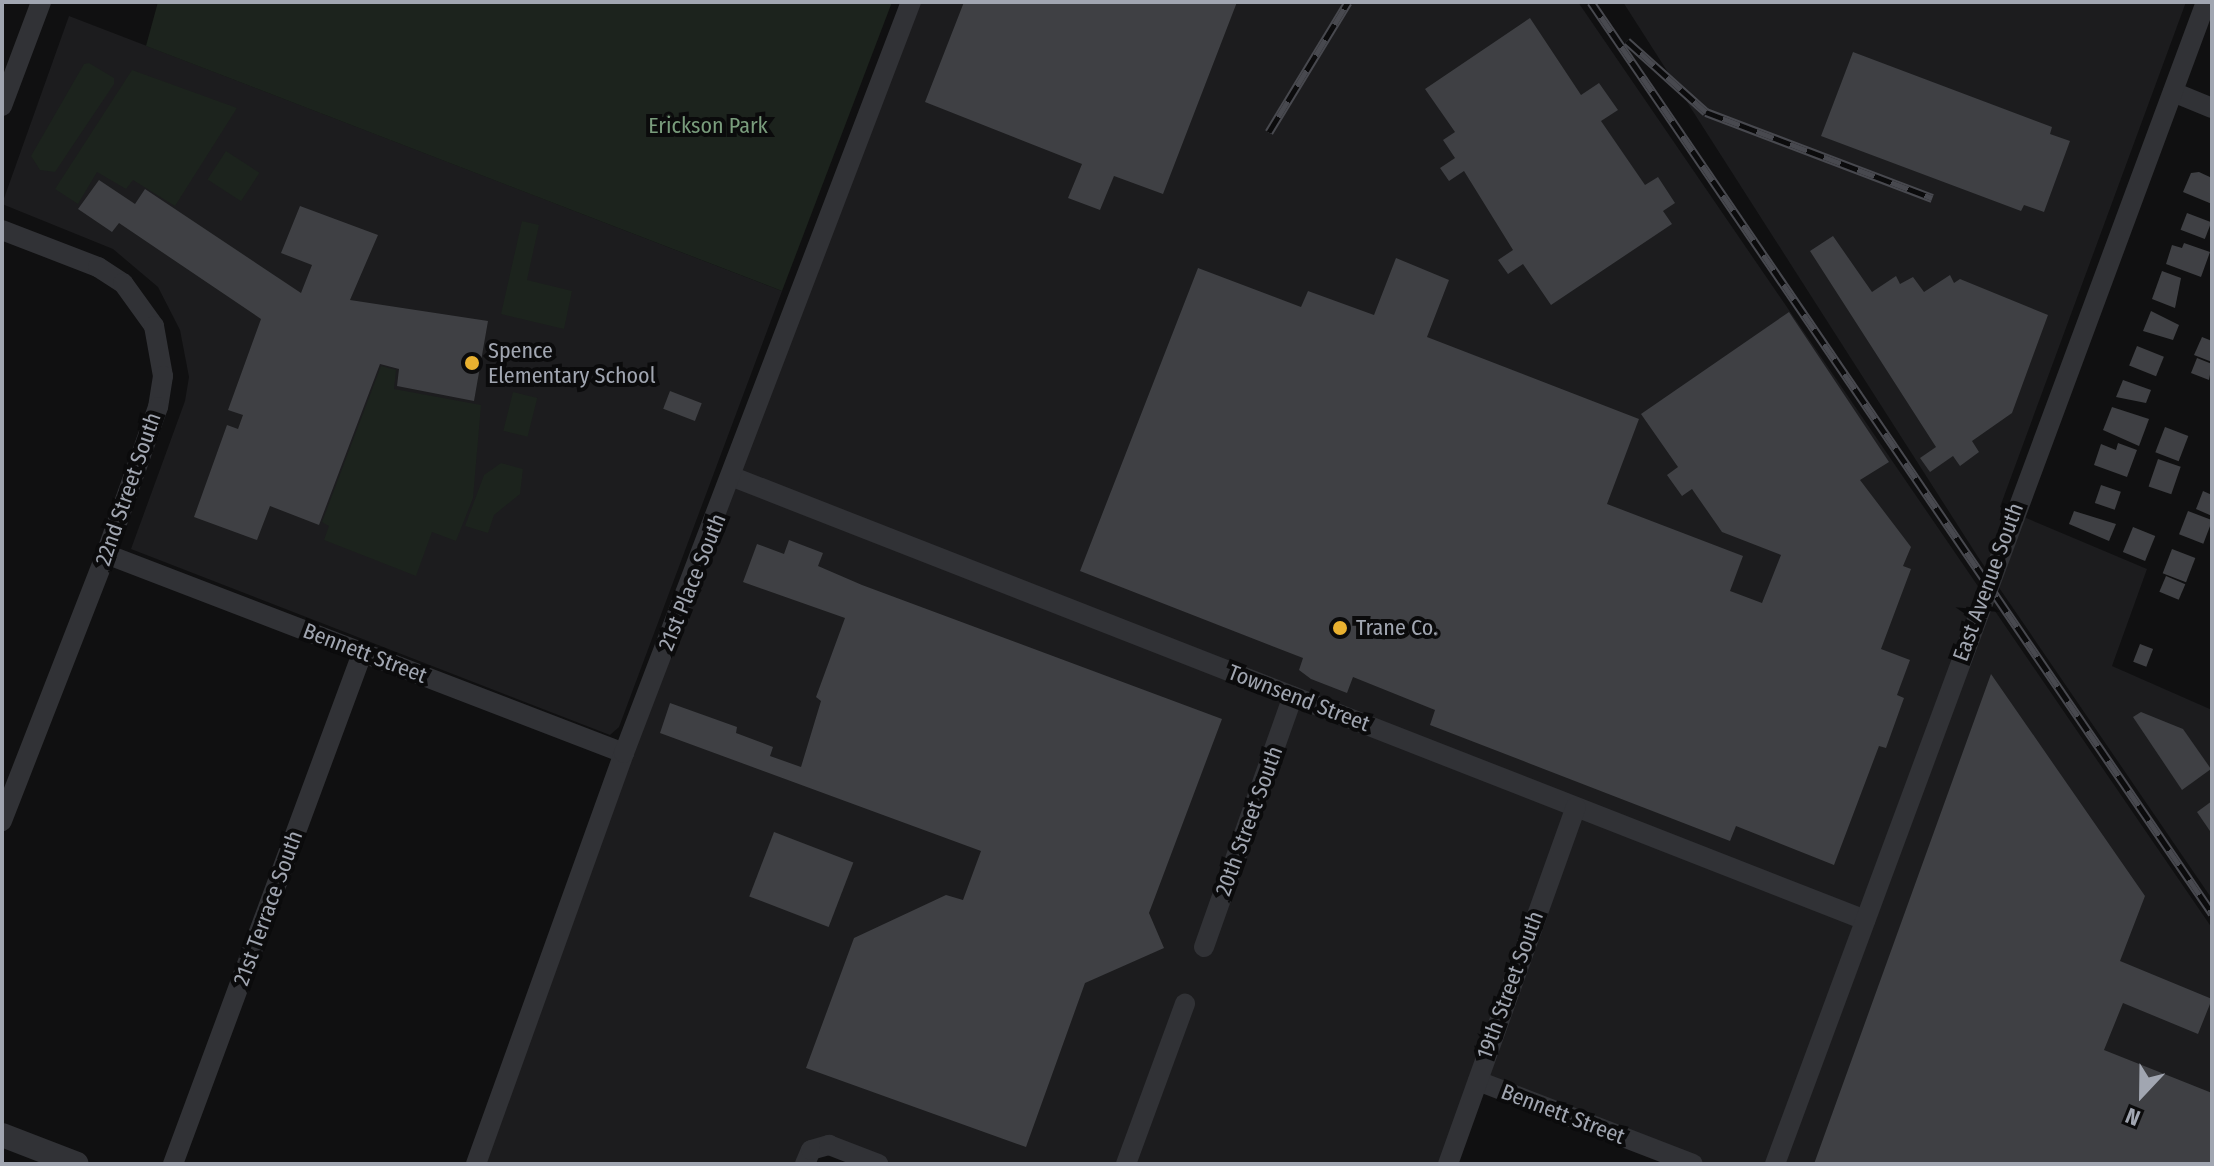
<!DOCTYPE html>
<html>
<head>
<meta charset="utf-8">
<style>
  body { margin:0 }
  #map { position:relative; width:2214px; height:1166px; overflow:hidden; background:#101011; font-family:"Fira Sans Condensed",sans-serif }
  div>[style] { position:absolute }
  .built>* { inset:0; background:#1c1c1e }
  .green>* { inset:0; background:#1c231d; transform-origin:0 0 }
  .building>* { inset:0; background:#3f4044; transform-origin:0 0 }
  .minor>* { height:20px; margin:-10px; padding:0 10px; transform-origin:10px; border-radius:10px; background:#313236 }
  .tertiary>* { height:24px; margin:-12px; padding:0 12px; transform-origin:12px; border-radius:12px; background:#313236 }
  .rail>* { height:9px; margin-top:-4.5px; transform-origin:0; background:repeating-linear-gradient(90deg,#0b0b0c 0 18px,#48494f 0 36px); box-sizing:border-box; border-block:2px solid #48494f }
  .dots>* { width:22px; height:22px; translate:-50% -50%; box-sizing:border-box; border:4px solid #0b0b0c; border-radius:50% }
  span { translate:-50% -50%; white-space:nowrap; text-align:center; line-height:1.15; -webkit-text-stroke:8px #0b0b0c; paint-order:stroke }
  .park-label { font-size:22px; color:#799c7c }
  .poi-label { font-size:22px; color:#a1a6b1 }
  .left { translate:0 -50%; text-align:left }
  .street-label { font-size:22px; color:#a1a6b1 }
  .frame { position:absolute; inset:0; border:4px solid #a1a6b1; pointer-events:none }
  .north { position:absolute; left:2102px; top:1054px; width:80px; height:80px; -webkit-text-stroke:6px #0b0b0c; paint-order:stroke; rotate:202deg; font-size:22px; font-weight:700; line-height:32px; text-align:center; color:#a1a6b1 }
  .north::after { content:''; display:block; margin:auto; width:28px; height:36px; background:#a1a6b1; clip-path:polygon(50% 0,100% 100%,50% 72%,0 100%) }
</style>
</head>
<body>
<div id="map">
  <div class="built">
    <i style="clip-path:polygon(915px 2px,1578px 2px,2212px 928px,2212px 1164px,1693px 1164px,1479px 1081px,1448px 1164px,877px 1164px,829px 1145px,805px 1164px,476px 1164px)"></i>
    <i style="clip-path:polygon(1623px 2px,2186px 2px,2000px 507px,2147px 569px,2112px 666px,2212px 710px,2212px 899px,1978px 557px)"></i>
    <i style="clip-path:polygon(69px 16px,782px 291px,619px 727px,610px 735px,131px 549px,185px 401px,189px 377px,180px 330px,158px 287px,113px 249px,2px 204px)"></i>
  </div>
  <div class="green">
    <i style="clip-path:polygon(158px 2px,892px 2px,782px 291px,146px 46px)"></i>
    <i style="clip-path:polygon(89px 63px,114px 78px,114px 84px,55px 172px,40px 170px,31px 156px,84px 64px)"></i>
    <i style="clip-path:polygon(132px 70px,237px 108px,175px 206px,133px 180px,126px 189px,97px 172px,78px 204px,55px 189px)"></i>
    <i style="left:226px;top:151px;width:40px;height:34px;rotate:33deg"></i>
    <i style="clip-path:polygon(522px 221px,539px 225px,527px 280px,572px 291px,564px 329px,501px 314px)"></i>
    <i style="clip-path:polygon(381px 366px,396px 370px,394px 389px,481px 405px,473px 498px,456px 541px,432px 532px,416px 576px,324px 540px,329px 526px,322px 522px)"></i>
    <i style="left:513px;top:392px;width:25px;height:40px;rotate:14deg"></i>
    <i style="clip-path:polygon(501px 463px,523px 469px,520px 494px,494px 515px,488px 533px,465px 526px,484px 475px)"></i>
  </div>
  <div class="building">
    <i style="clip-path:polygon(964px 2px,1237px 2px,1163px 194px,1114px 176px,1100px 210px,1068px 198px,1082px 164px,925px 102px)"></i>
    <i style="clip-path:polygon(1530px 18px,1581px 95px,1599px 83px,1618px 110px,1601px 121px,1645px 185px,1658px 177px,1675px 203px,1663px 211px,1672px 224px,1551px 305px,1523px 264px,1508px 274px,1498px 260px,1513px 250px,1464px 171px,1449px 181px,1440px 168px,1455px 158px,1443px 140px,1455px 132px,1425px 89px)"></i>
    <i style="clip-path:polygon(1853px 52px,2052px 127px,2050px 134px,2070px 141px,2044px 212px,2024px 205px,2021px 211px,1821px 136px)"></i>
    <i style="clip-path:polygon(2199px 172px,2212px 178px,2212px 204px,2183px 192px,2191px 173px)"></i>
    <i style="clip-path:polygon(99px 180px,135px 204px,145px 189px,301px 293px,312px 265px,281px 253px,300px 206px,378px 235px,350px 300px,488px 321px,474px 401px,397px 386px,399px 369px,380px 364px,319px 525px,270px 506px,257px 540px,194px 517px,227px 425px,238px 429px,243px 415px,228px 410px,261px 319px,119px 223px,112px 232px,78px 209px)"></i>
    <i style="left:2187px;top:213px;width:26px;height:18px;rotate:21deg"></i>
    <i style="clip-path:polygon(1833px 236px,1872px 292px,1896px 276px,1900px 284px,1913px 277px,1924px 292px,1950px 275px,1954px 283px,1960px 279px,2048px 315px,2012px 413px,1972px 441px,1979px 452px,1960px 466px,1953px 456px,1930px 472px,1920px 458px,1936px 447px,1810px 251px)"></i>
    <i style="clip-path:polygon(2184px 243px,2210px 252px,2201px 277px,2166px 264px,2172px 245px,2182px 248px)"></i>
    <i style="clip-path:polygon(1396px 258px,1449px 280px,1427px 337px,1639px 419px,1607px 504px,1743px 556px,1730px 591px,1762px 603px,1781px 555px,1722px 532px,1692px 489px,1682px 496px,1667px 475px,1678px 467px,1641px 414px,1789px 312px,1889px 462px,1860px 480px,1911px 547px,1903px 566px,1911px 569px,1881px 649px,1910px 660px,1897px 695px,1904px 698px,1886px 748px,1879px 746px,1834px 865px,1736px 826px,1730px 841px,1430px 725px,1435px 710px,1353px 677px,1347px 693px,1311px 679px,1299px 670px,1303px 658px,1080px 571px,1198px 268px,1301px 307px,1308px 291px,1374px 315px)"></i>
    <i style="clip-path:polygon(2162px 271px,2181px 278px,2175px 308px,2152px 299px)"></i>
    <i style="clip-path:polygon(2151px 311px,2179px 325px,2173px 340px,2143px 331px)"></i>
    <i style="clip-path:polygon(2202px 337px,2212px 341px,2212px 362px,2194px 355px)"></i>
    <i style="left:2137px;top:346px;width:29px;height:21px;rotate:22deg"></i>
    <i style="clip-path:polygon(2197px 358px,2212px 364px,2209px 380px,2191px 373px)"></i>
    <i style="clip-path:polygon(2123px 380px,2151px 390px,2146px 403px,2116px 397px)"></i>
    <i style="left:670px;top:391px;width:34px;height:19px;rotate:21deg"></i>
    <i style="clip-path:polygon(2112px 407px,2149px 419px,2139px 446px,2103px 430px)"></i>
    <i style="left:2165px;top:427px;width:25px;height:27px;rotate:21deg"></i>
    <i style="clip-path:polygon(2118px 443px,2137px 450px,2127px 477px,2094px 465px,2101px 444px,2116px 450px)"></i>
    <i style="left:2158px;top:459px;width:24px;height:29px;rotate:19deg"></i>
    <i style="left:2101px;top:485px;width:21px;height:19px;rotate:19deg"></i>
    <i style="clip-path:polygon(2203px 491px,2212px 495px,2212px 516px,2196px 509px)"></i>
    <i style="clip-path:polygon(2074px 511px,2116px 524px,2109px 541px,2069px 524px)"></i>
    <i style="left:2188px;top:511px;width:26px;height:25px;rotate:21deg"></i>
    <i style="left:2133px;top:527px;width:24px;height:27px;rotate:22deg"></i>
    <i style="clip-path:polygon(789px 540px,823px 553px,818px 566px,862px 585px,1222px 719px,1149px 913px,1164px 948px,1085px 983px,1026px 1147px,806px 1068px,854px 938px,946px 895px,963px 900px,981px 851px,660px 733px,670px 703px,737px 727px,736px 733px,773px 747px,770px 756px,801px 767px,821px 701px,816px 697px,845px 618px,743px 582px,757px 544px,784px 554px)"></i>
    <i style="left:2172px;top:549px;width:25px;height:26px;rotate:21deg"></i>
    <i style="left:2166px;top:576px;width:21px;height:17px;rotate:23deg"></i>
    <i style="left:2140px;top:644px;width:14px;height:19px;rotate:21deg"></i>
    <i style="clip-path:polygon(1991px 674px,2145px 896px,2120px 961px,2212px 999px,2198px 1034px,2123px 1003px,2104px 1050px,2212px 1093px,2212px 1164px,1814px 1164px)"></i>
    <i style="clip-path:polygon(2141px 712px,2183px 729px,2211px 769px,2182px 790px,2133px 717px)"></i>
    <i style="clip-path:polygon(2212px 801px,2212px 834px,2197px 812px)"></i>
    <i style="left:774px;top:832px;width:85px;height:69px;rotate:21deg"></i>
  </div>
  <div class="minor">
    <i style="left:2173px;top:92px;width:42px;rotate:22.3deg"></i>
    <i style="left:2px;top:106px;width:111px;rotate:-69.4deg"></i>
    <i style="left:2px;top:230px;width:103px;rotate:21.1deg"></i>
    <i style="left:98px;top:267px;width:30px;rotate:33deg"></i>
    <i style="left:123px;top:283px;width:53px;rotate:54.2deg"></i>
    <i style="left:154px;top:326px;width:51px;rotate:79.8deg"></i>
    <i style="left:163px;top:376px;width:31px;rotate:99deg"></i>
    <i style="left:158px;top:407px;width:156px;rotate:109.5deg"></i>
    <i style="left:106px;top:554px;width:287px;rotate:111.3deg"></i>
    <i style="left:733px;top:477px;width:1216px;rotate:21.37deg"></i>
    <i style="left:106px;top:554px;width:555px;rotate:21.02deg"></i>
    <i style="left:1204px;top:947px;width:266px;rotate:-70.5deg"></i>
    <i style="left:1478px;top:1081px;width:230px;rotate:21.1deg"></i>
    <i style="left:173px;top:1164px;width:547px;rotate:-69.68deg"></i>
    <i style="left:476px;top:1164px;width:437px;rotate:-70.2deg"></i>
    <i style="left:624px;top:753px;width:804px;rotate:-69.09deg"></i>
    <i style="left:805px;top:1164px;width:15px;rotate:-67deg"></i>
    <i style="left:811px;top:1150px;width:19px;rotate:-16deg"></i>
    <i style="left:829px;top:1145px;width:53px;rotate:21.2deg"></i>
    <i style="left:1126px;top:1164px;width:171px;rotate:-69.8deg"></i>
    <i style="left:1448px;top:1164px;width:379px;rotate:-70.3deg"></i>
    <i style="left:1775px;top:1164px;width:1239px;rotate:-69.65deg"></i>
  </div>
  <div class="tertiary">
    <i style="left:2px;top:1135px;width:80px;rotate:21.1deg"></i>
  </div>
  <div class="rail">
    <i style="left:1591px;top:2px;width:1103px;rotate:55.72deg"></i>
    <i style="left:1627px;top:41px;width:106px;rotate:41.9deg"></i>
    <i style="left:1706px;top:112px;width:242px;rotate:20.8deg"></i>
    <i style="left:1269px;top:132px;width:152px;rotate:-58.7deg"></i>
  </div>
  <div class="dots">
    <i style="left:472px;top:363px;background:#e9b130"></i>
    <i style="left:1340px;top:628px;background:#e9b130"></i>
  </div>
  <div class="park-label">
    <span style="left:708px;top:126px">Erickson Park</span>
  </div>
  <div class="poi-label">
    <span class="left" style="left:488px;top:363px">Spence<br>Elementary School</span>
    <span class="left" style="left:1356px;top:628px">Trane Co.</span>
  </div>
  <div class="street-label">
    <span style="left:128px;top:489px;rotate:-71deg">22nd Street South</span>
    <span style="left:692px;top:582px;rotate:-68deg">21st Place South</span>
    <span style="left:1988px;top:582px;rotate:-70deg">East Avenue South</span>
    <span style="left:365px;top:653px;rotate:21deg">Bennett Street</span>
    <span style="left:1299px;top:698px;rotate:21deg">Townsend Street</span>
    <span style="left:1249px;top:821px;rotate:-70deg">20th Street South</span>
    <span style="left:268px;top:908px;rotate:-70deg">21st Terrace South</span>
    <span style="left:1510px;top:985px;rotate:-70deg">19th Street South</span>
    <span style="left:1563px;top:1114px;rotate:21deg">Bennett Street</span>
  </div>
  <div class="frame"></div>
  <div class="north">N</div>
</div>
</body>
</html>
